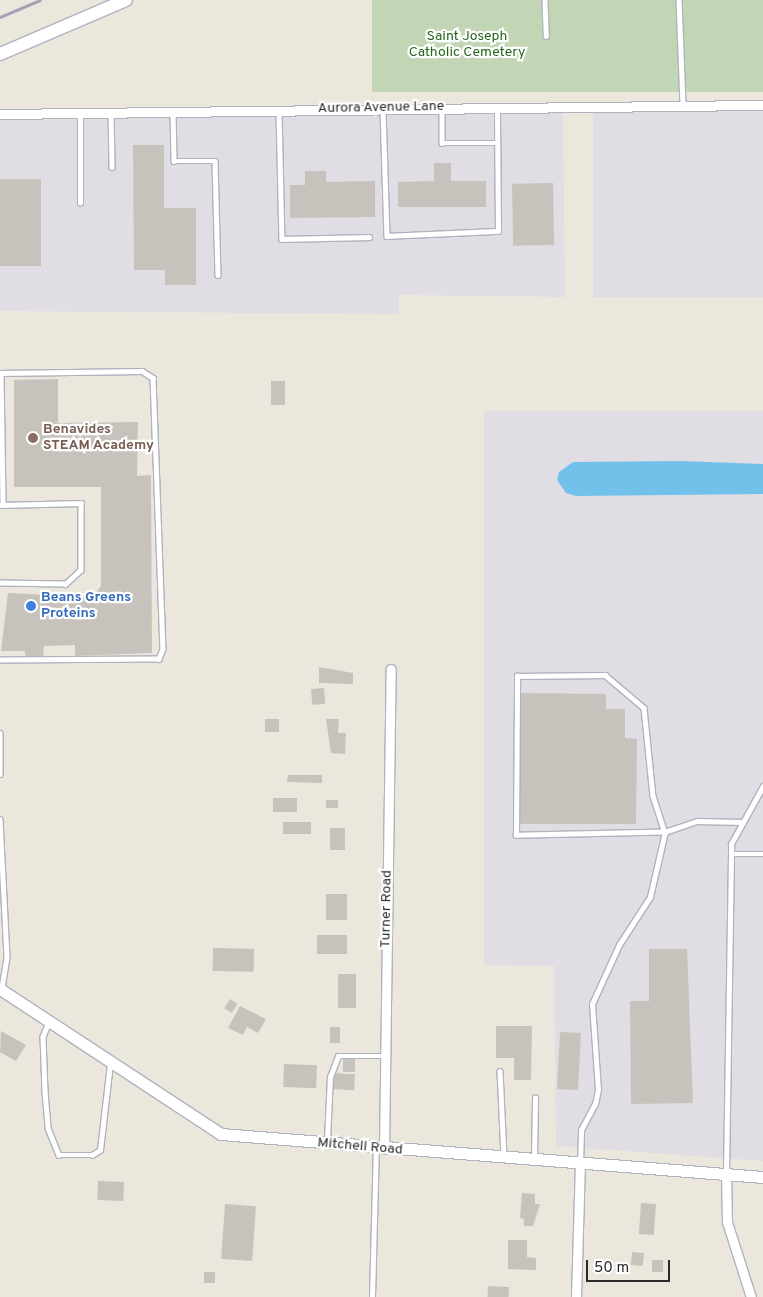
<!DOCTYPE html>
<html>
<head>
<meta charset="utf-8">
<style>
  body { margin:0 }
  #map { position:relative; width:763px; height:1297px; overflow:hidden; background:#ece7dd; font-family:Overpass,sans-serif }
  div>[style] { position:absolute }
  .industrial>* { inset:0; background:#e0dde4; transform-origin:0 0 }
  .cemetery>* { inset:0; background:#c2d5b4; transform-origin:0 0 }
  .water>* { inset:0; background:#72c1eb }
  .building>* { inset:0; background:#c7c3bc; transform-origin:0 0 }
  .roads { filter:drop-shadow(1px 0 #b0b2be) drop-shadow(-1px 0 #b0b2be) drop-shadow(0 1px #b0b2be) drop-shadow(0 -1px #b0b2be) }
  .service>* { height:4.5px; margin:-2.25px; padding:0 2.25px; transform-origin:2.25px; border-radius:2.25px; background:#fff }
  .minor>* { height:9px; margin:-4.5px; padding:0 4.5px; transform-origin:4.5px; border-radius:4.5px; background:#fff }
  .tertiary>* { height:11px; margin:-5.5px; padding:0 5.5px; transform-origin:5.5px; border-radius:5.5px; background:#fff }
  .secondary>* { height:12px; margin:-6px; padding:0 6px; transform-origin:6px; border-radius:6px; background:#fff }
  .rail>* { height:3px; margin:-1.5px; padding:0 1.5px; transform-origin:1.5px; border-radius:1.5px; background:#9fa1b4 }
  .dots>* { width:14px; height:14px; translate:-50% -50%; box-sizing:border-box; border:2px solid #fff; border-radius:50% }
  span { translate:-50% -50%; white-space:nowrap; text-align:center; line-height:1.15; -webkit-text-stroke:4.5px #fff; paint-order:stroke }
  .park-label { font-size:14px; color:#25661c }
  .street-label { font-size:14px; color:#2a2a2a }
  .education-label { font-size:14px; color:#785e54; font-weight:700 }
  .left { translate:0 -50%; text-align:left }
  .shop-label { font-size:14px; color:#366cbe; font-weight:700 }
  .scale { position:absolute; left:586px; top:1260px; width:84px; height:22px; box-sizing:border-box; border:2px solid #2a2a2a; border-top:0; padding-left:6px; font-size:15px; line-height:18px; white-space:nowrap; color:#2a2a2a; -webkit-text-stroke:4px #fff; paint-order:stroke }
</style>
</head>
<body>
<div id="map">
  <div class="industrial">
    <i style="left:763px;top:111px;width:186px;height:170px;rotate:90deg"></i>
    <i style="clip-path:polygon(563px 113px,565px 297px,399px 295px,399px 314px,0 311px,0 120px)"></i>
    <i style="clip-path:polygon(484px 411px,763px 411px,763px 1161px,556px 1146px,554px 966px,484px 965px)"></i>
  </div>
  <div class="cemetery">
    <i style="left:372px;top:0;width:391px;height:92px"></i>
  </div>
  <div class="water">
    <i style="clip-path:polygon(681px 461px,763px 464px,763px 494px,576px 496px,566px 493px,557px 480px,559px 472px,573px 462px)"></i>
  </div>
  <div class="building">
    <i style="clip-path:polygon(133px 145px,164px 145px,164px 208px,196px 208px,196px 285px,165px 285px,165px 270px,134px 270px)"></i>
    <i style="clip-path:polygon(434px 163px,451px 163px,451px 181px,486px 181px,486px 207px,398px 207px,398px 182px,434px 181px)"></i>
    <i style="clip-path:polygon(305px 171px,326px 171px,326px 182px,375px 181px,375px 217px,290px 218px,290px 185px,305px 185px)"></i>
    <i style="left:0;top:179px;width:41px;height:87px"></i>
    <i style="left:553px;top:183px;width:62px;height:41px;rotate:89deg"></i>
    <i style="clip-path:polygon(58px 379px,58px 423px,138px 422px,137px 476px,151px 475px,152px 653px,75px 656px,75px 645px,44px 646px,43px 659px,26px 660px,25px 651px,1px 651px,8px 593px,92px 597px,101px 586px,101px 487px,14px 487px,14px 380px)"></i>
    <i style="left:271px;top:381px;width:14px;height:24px"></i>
    <i style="clip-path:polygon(319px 667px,353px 673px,353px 684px,319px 683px)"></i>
    <i style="left:324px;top:688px;width:16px;height:13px;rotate:86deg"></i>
    <i style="clip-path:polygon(520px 693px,606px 694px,606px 709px,625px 709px,625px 738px,637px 739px,636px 824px,520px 824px)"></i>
    <i style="left:265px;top:719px;width:14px;height:13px"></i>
    <i style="clip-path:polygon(326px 719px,339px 719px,338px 733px,346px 733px,345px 754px,331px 753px)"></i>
    <i style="clip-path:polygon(288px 775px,322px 775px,322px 783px,287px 782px)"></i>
    <i style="left:273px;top:798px;width:24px;height:14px"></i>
    <i style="left:338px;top:800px;width:8px;height:12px;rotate:90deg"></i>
    <i style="left:283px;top:822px;width:28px;height:12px"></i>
    <i style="left:345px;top:828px;width:22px;height:15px;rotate:90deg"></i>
    <i style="left:326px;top:894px;width:21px;height:26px"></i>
    <i style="left:317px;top:935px;width:30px;height:19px"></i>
    <i style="left:213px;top:948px;width:41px;height:23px;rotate:1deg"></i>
    <i style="clip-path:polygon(649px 949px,687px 949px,693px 1103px,631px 1104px,630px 1001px,649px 1001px)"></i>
    <i style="left:338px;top:974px;width:18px;height:34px"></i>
    <i style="left:230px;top:999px;width:9px;height:11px;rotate:32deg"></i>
    <i style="clip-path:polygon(240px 1006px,266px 1019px,258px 1033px,247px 1027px,243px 1035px,228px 1028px)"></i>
    <i style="clip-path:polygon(496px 1026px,532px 1026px,531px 1080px,514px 1080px,514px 1058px,496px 1058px)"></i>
    <i style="left:330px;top:1027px;width:10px;height:16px"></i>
    <i style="clip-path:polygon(1px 1031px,26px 1045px,16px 1061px,0 1052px)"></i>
    <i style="left:560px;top:1032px;width:21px;height:57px;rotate:3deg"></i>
    <i style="left:355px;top:1059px;width:13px;height:12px;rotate:90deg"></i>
    <i style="left:284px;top:1064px;width:33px;height:23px;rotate:2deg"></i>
    <i style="left:333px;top:1073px;width:22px;height:16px;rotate:3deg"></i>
    <i style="left:98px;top:1181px;width:26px;height:19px;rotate:2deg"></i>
    <i style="clip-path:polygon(522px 1193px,535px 1194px,535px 1204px,540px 1204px,533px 1226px,524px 1226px,524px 1219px,520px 1218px)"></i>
    <i style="left:641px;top:1203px;width:15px;height:31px;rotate:4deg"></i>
    <i style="left:225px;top:1204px;width:31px;height:55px;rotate:4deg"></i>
    <i style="clip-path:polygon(508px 1240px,527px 1240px,527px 1257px,536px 1258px,536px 1270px,508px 1269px)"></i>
    <i style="left:632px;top:1252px;width:12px;height:13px;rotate:5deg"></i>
    <i style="left:652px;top:1260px;width:11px;height:12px"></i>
    <i style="left:204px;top:1272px;width:11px;height:11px"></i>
    <i style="left:488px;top:1286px;width:21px;height:11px;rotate:3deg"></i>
  </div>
  <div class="roads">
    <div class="service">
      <i style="left:545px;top:0;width:36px;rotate:88deg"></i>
      <i style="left:679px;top:0;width:105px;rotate:87.8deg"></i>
      <i style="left:442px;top:109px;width:34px;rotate:90deg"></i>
      <i style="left:442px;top:143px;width:55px"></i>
      <i style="left:383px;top:110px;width:126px;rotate:88.2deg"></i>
      <i style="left:387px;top:236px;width:111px;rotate:-2.6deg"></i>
      <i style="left:498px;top:231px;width:124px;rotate:-90.5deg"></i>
      <i style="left:279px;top:111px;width:128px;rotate:88.7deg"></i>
      <i style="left:282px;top:239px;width:87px;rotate:-1.3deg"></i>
      <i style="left:173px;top:112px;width:49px;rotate:88.8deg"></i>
      <i style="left:174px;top:161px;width:41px"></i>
      <i style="left:215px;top:161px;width:114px;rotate:88.5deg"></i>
      <i style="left:111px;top:113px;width:54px;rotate:88.9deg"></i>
      <i style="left:80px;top:203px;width:91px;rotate:-90deg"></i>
      <i style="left:0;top:373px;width:142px;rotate:-0.8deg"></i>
      <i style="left:142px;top:371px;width:13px;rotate:32deg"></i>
      <i style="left:153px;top:378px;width:271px;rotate:87.9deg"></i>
      <i style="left:163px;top:649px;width:11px;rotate:112deg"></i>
      <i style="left:159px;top:659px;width:159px;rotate:179.6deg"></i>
      <i style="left:1px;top:373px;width:132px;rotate:89.1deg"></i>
      <i style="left:0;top:505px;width:81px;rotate:-1.4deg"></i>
      <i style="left:81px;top:503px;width:67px;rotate:90deg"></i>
      <i style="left:81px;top:570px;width:21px;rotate:137deg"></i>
      <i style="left:66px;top:584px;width:66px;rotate:-179.1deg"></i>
      <i style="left:605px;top:675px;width:51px;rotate:40.2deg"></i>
      <i style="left:644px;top:708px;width:88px;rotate:84.2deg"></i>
      <i style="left:653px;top:796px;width:38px;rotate:72deg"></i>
      <i style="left:665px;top:832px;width:149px;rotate:178.8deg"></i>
      <i style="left:516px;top:835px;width:159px;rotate:-89.6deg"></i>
      <i style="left:517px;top:676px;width:88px;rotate:-0.7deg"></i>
      <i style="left:0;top:733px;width:41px;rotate:90deg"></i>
      <i style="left:0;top:819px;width:138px;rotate:87.1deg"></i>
      <i style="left:7px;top:957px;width:31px;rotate:99deg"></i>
      <i style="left:731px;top:854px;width:32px"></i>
      <i style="left:49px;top:1022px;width:16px;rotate:112deg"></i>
      <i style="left:43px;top:1037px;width:55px;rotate:87.9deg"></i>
      <i style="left:45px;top:1092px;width:36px;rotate:85deg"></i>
      <i style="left:48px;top:1128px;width:29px;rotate:68deg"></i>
      <i style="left:59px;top:1155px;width:33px"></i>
      <i style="left:92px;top:1155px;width:9px;rotate:-32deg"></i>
      <i style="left:100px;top:1150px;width:88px;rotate:-83.4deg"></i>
      <i style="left:500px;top:1071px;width:85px;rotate:87.3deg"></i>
      <i style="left:327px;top:1140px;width:63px;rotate:-87.3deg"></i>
      <i style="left:330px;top:1077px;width:22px;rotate:-69deg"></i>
      <i style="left:338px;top:1056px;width:47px"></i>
      <i style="left:534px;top:1158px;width:60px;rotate:-89deg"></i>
      <i style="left:580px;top:1162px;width:32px;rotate:-88deg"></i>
      <i style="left:581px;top:1130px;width:30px;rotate:-62deg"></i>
      <i style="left:595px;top:1104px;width:14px;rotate:-78deg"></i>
      <i style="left:598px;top:1090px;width:86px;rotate:-94deg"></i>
      <i style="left:592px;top:1004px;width:65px;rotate:-65.4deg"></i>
      <i style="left:619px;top:945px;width:57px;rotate:-57.1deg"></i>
      <i style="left:650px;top:897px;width:67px;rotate:-77deg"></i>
      <i style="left:665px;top:832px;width:34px;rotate:-19deg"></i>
      <i style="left:697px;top:821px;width:46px;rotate:1.2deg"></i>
      <i style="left:726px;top:1173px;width:329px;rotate:-89.1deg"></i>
      <i style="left:731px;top:844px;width:66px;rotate:-61.1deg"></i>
      <i style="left:372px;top:1297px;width:149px;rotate:-88.5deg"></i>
    </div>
    <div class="minor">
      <i style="left:0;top:114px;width:763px;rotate:-0.68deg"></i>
      <i style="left:384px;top:1149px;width:480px;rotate:-89.2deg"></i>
      <i style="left:726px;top:1174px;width:48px;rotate:88.8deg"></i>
      <i style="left:727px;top:1222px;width:79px;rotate:72.3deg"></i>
      <i style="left:576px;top:1297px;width:134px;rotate:-88.3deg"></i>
    </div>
    <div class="tertiary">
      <i style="left:0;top:989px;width:264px;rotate:33.3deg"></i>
      <i style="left:221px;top:1134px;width:544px;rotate:4.54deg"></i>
    </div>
    <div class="secondary">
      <i style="left:0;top:54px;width:137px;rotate:-23.2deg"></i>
    </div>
  </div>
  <div class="rail">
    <i style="left:0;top:17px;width:43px;rotate:-23deg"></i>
  </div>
  <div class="dots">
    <i style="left:33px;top:438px;background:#8d6e63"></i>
    <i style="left:31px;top:606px;background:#3f7fe0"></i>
  </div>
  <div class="park-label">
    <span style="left:467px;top:45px">Saint Joseph<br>Catholic Cemetery</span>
  </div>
  <div class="street-label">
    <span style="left:381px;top:108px;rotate:-1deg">Aurora Avenue Lane</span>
    <span style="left:387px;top:909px;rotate:-89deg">Turner Road</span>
    <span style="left:360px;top:1147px;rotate:5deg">Mitchell Road</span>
  </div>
  <div class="education-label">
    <span class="left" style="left:43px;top:438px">Benavides<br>STEAM Academy</span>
  </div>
  <div class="shop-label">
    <span class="left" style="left:41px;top:606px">Beans Greens<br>Proteins</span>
  </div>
  <div class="scale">50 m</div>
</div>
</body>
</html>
